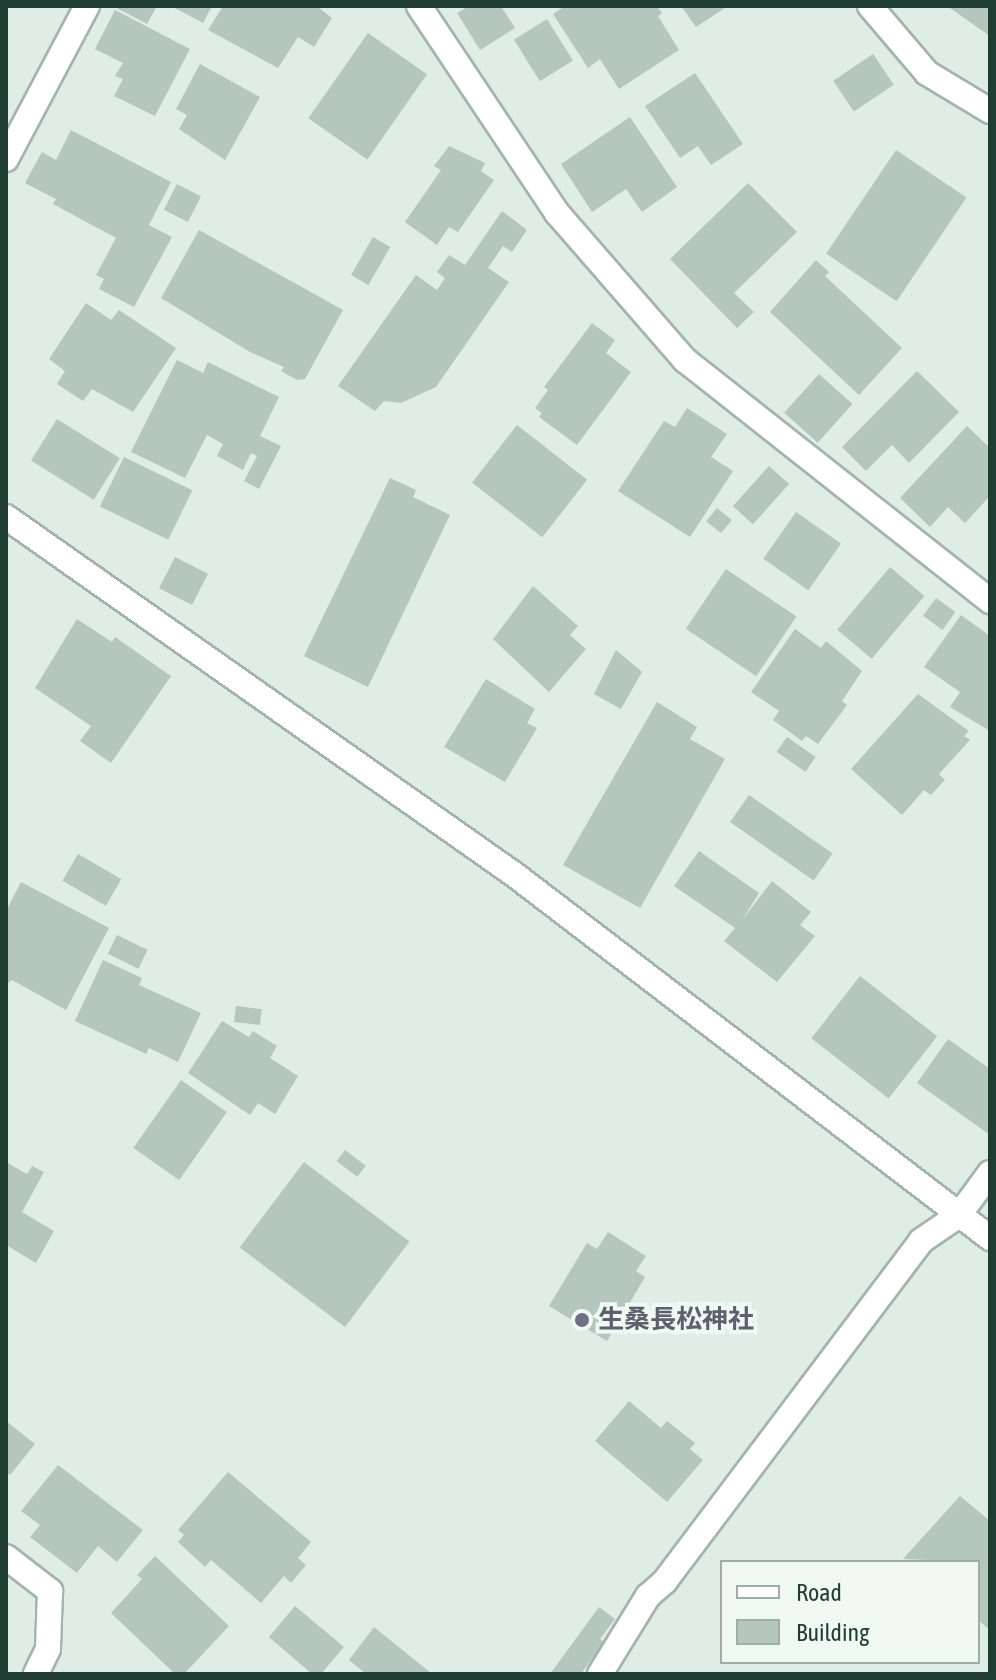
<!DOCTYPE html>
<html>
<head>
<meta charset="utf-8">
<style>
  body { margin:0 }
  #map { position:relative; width:996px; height:1680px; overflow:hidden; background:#e0ece6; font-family:"Asap Condensed","Noto Sans JP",sans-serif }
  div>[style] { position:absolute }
  .building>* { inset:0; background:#b5c6bf; transform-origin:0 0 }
  .roads { filter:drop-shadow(2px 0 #a3b4ad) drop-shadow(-2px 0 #a3b4ad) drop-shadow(0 2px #a3b4ad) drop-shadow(0 -2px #a3b4ad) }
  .minor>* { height:24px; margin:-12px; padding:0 12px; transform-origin:12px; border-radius:12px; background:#fff }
  .dots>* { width:22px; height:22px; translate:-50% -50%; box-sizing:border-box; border:4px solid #f0f8f4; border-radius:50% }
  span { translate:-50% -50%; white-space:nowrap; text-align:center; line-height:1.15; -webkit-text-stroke:8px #f0f8f4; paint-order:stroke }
  .worship-label { font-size:26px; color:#5b616d; font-weight:700 }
  .left { translate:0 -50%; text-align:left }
  .frame { position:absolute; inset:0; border:8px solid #203d34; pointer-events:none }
  .legend { position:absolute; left:720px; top:1560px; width:260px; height:104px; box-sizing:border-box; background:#f0f8f4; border:2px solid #9dada7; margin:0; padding:10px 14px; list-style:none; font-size:24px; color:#203d34 }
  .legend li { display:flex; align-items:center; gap:16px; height:40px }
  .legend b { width:40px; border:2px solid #9dada7 }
</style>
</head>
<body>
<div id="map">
  <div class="building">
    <i style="clip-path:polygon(113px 6px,157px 6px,147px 24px)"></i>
    <i style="clip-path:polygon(171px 6px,212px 6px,203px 23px)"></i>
    <i style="clip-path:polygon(223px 6px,317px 6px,332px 18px,314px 47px,298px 37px,278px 68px,208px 30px)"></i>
    <i style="clip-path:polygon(469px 6px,501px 6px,515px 28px,480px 50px,457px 13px)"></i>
    <i style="clip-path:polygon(565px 6px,657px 6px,662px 13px,658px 16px,679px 50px,619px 89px,600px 59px,588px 68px,553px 14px)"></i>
    <i style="clip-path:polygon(681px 6px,728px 6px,696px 27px)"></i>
    <i style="clip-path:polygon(947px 6px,990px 6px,990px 36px)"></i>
    <i style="clip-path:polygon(115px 10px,190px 49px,155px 116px,114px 96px,123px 79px,115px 76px,123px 63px,95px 49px)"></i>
    <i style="left:547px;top:19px;width:49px;height:39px;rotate:58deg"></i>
    <i style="left:368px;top:33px;width:72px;height:104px;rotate:35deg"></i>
    <i style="left:873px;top:54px;width:37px;height:48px;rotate:56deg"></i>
    <i style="clip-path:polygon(200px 64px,260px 97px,225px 160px,179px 129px,187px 115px,176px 109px)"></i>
    <i style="clip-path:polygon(695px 73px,743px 144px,711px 165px,698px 146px,680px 158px,645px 106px)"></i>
    <i style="clip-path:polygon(630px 117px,677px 187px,642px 212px,626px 189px,592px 212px,561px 164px)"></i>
    <i style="clip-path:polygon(71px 130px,171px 182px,149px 225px,172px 237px,134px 307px,99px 289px,104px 279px,96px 275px,116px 238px,53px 204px,56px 199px,25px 183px,42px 152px,56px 160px)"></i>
    <i style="clip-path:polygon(449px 146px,485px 163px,481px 171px,494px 180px,458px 232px,449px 227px,437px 245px,405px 222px,441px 170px,434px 166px)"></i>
    <i style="left:896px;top:150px;width:85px;height:125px;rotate:34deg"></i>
    <i style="clip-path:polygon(748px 183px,797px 232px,734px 293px,754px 312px,737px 328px,670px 259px)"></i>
    <i style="left:177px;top:184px;width:27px;height:29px;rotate:27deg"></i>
    <i style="clip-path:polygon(502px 211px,527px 230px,512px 252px,503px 246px,488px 268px,509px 282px,436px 387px,401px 403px,384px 401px,375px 411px,338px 386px,416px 275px,437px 290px,445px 278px,437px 272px,449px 255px,465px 265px)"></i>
    <i style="clip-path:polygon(199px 230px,343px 310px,305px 379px,297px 380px,281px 371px,284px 367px,250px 352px,161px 298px)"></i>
    <i style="left:373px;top:237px;width:20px;height:44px;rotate:30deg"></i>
    <i style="clip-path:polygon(816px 260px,829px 272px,825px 276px,902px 348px,859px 395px,770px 312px)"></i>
    <i style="clip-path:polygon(86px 303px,111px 320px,119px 310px,176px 348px,133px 412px,92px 389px,83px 401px,57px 384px,65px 371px,49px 359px)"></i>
    <i style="clip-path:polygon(592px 323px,615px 340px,606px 353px,631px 372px,577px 445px,539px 417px,542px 413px,535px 408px,548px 390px,544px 387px)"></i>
    <i style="clip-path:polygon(177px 360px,203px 373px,208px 362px,279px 397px,260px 436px,281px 446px,259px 489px,244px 481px,257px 456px,251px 453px,243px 470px,217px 456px,223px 444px,207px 435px,185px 478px,131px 452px)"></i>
    <i style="clip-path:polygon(917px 371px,959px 412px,909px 463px,892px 445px,866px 471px,842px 447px)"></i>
    <i style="left:819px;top:374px;width:45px;height:52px;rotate:42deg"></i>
    <i style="clip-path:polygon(687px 408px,727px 434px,711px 457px,733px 471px,690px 537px,618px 491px,664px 421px,675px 427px)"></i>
    <i style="left:57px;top:419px;width:74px;height:49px;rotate:32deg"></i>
    <i style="left:517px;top:425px;width:89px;height:73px;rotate:38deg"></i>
    <i style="clip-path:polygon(967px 426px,990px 448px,990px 496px,965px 523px,948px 507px,930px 527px,900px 498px)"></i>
    <i style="left:124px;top:457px;width:76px;height:55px;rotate:26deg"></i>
    <i style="left:769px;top:466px;width:27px;height:54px;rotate:42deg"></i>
    <i style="clip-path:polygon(390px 478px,416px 490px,413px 497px,450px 515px,368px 687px,304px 656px)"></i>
    <i style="left:717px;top:508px;width:19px;height:17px;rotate:39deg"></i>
    <i style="left:796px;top:512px;width:55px;height:57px;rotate:35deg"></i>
    <i style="left:175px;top:557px;width:37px;height:35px;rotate:27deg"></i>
    <i style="left:890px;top:567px;width:45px;height:82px;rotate:40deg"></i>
    <i style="left:726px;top:569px;width:85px;height:72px;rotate:34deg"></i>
    <i style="clip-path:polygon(533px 586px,578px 626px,570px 635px,586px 649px,549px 692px,493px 639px)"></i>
    <i style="left:936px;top:598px;width:24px;height:22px;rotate:36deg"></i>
    <i style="clip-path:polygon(961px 615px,990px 636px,990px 731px,950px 707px,960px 692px,924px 667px)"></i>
    <i style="clip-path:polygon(77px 619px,112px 642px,115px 637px,171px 676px,111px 763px,80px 741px,91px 726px,35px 688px)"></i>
    <i style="clip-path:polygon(795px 629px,821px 648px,826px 641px,862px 671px,842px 701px,847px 705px,818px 744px,806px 736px,802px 741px,773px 720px,779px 711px,751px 692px)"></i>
    <i style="clip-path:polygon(616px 650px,642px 672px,621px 709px,594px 694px)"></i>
    <i style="clip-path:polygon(486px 679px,535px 709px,527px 723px,537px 728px,505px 782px,444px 747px)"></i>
    <i style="clip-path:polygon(918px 694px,969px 731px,964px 736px,970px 740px,939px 774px,945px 780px,931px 795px,924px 790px,902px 815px,851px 769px)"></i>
    <i style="clip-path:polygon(657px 702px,697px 727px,690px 739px,725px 759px,640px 908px,563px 865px)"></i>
    <i style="left:787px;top:737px;width:35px;height:18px;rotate:35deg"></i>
    <i style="left:749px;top:795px;width:102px;height:33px;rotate:35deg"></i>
    <i style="clip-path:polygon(699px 851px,759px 893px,742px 920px,772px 881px,811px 912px,800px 925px,815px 936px,777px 982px,724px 941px,735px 928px,674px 886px)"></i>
    <i style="left:78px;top:854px;width:50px;height:31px;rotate:30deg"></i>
    <i style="clip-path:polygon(21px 882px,109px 928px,66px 1010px,12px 980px,6px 985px,6px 911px)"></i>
    <i style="left:117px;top:935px;width:34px;height:21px;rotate:26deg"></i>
    <i style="clip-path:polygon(103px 960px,142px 978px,139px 985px,201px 1013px,178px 1062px,149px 1048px,146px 1054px,75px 1021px)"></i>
    <i style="left:860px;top:976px;width:98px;height:79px;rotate:38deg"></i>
    <i style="left:236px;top:1006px;width:26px;height:16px;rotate:7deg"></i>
    <i style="clip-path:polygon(222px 1021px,249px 1037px,253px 1031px,277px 1046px,270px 1058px,298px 1076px,275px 1114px,258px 1103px,250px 1115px,188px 1073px)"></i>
    <i style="clip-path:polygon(948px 1039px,990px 1069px,990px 1135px,917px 1083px)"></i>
    <i style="left:181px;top:1080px;width:56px;height:83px;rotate:35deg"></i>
    <i style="left:345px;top:1150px;width:26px;height:14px;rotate:37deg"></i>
    <i style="clip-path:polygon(6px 1162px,27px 1174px,32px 1166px,44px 1172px,22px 1212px,54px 1231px,36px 1263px,6px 1245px)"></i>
    <i style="left:304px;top:1162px;width:132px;height:107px;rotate:37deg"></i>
    <i style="clip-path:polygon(608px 1232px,646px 1256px,636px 1271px,645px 1277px,607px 1341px,549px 1306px,587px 1243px,597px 1249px)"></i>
    <i style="clip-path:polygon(629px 1401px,661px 1428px,667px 1421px,695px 1443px,690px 1449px,703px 1460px,667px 1502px,595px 1441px)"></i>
    <i style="clip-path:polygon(6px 1421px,35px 1444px,10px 1475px,6px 1472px)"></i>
    <i style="clip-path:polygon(58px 1465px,143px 1530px,117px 1562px,98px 1546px,77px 1573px,30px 1537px,40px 1525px,21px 1511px)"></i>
    <i style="clip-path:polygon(228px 1472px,311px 1542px,298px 1558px,306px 1565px,291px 1583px,284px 1576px,261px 1603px,211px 1560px,205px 1567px,178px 1542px,184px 1535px,178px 1530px)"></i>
    <i style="clip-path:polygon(960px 1496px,990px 1521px,990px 1630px,978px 1620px,978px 1562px,903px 1559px)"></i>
    <i style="clip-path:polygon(155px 1556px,229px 1626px,184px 1674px,175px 1674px,111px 1613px,142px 1579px,137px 1575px)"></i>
    <i style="clip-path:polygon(295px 1606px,344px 1647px,321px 1674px,312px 1674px,269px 1637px)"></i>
    <i style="clip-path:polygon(599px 1607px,615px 1619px,600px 1639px,604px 1642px,581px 1674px,550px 1674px)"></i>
    <i style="clip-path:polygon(374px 1627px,432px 1674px,366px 1674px,349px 1660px)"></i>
  </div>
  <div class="roads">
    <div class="minor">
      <i style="left:419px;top:6px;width:249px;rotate:56.3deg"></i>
      <i style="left:557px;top:213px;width:195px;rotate:49deg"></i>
      <i style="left:685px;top:360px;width:389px;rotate:38.3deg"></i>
      <i style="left:870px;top:6px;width:88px;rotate:49.6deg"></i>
      <i style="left:927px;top:73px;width:74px;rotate:31.1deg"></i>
      <i style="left:6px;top:159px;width:173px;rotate:-62.1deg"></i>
      <i style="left:6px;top:517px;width:622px;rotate:35.12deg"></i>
      <i style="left:515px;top:875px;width:598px;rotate:37.39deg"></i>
      <i style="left:6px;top:1557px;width:56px;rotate:37.7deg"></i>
      <i style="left:50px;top:1591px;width:58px;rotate:92deg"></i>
      <i style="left:48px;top:1649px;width:28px;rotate:116deg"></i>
      <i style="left:600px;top:1674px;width:92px;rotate:-58.4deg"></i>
      <i style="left:648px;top:1596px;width:23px;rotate:-41deg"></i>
      <i style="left:665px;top:1581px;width:426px;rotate:-53deg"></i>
      <i style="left:921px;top:1241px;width:46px;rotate:-34.4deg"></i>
      <i style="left:959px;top:1215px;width:52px;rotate:-53.6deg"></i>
    </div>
  </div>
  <div class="dots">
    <i style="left:582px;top:1320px;background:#6b7280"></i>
  </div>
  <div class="worship-label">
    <span class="left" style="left:598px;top:1320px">生桑長松神社</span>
  </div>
  <div class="frame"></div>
  <ul class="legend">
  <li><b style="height:10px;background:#fff"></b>Road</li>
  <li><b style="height:22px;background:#b5c6bf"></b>Building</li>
  </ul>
</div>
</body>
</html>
